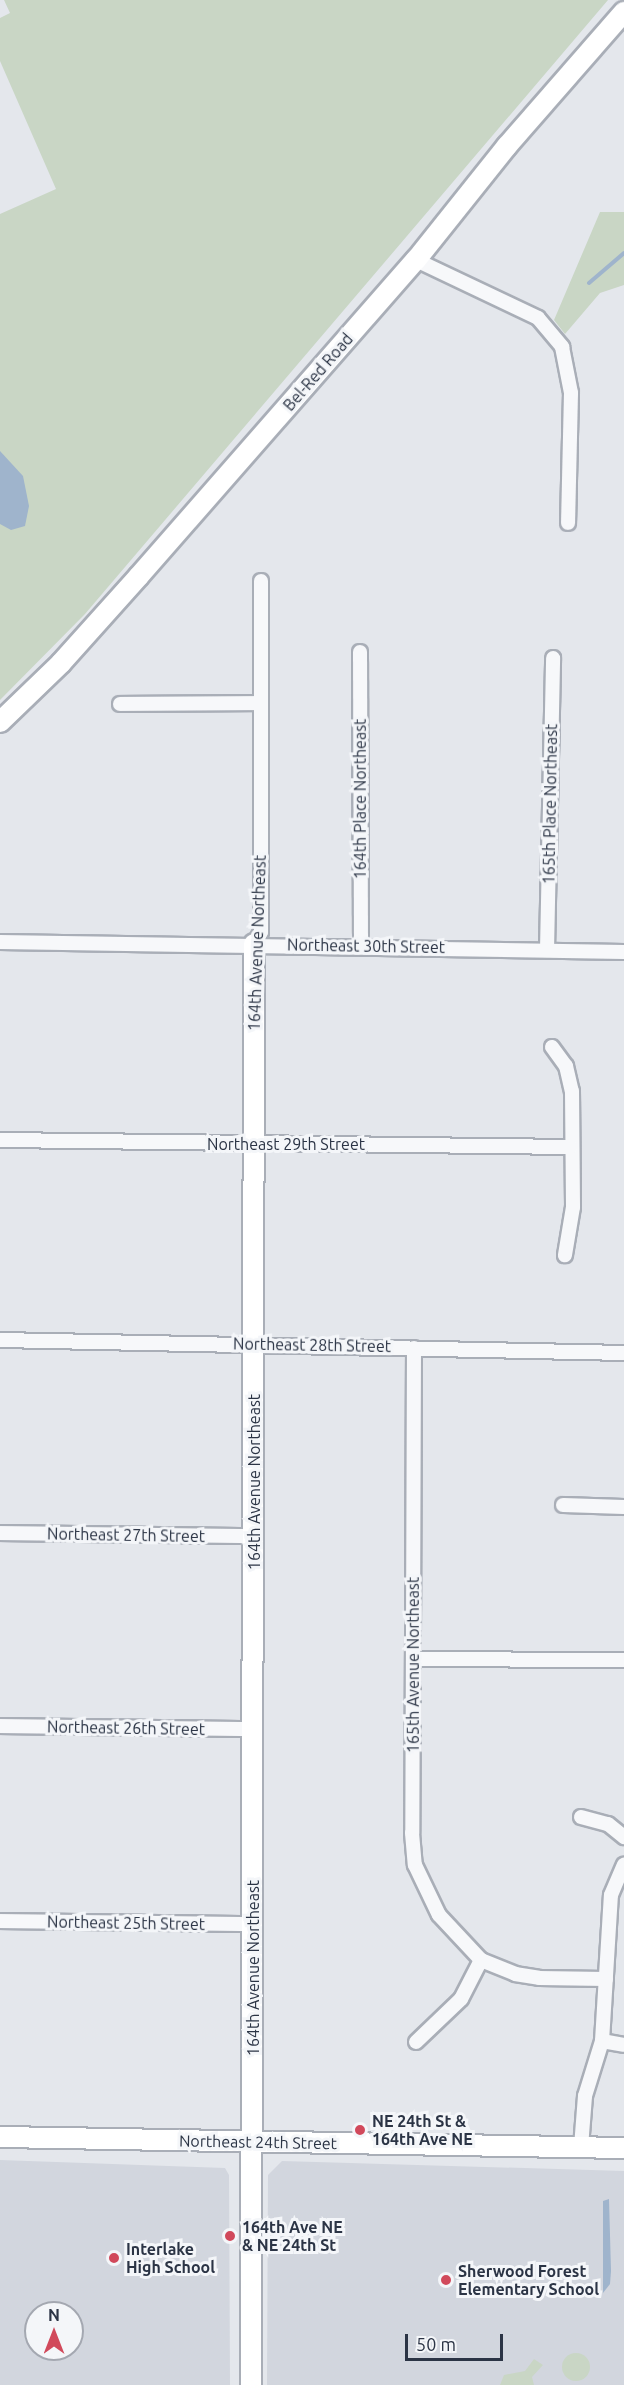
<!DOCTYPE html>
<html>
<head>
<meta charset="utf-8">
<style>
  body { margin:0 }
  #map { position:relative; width:624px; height:2385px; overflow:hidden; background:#e4e7ec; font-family:Ubuntu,sans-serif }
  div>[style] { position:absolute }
  .built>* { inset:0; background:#d2d6de }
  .green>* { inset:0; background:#c9d6c5 }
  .round { border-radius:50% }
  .water>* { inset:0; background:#9fb4cc }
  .stream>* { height:4px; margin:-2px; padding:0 2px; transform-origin:2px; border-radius:2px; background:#9fb4cc }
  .roads { filter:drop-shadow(2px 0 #a9aeb7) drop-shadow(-2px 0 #a9aeb7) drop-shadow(0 2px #a9aeb7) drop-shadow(0 -2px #a9aeb7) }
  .street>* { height:14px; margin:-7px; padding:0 7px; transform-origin:7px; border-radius:7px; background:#f7f8fa }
  .secondary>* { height:20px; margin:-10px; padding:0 10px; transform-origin:10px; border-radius:10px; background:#fff }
  .dots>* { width:16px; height:16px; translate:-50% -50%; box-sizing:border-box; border:3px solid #f4f6f9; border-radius:50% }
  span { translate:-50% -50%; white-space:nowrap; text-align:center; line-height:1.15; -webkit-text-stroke:6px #f4f6f9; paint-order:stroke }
  .street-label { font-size:16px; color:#2b3445 }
  .poi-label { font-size:16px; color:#2b3445; font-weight:700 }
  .left { translate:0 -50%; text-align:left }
  .north { position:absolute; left:24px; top:2301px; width:60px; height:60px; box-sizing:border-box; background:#f4f6f9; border:2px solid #a4a8b1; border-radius:50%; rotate:0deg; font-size:16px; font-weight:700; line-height:24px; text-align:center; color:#2b3445 }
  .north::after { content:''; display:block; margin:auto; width:21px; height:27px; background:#d1495b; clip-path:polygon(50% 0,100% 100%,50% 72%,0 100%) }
  .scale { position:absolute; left:405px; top:2334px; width:98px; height:27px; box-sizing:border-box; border:3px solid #2b3445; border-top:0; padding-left:8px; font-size:18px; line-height:21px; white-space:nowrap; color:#2b3445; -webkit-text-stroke:4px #f4f6f9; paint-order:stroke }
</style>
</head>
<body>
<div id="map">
  <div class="built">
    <i style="clip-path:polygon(evenodd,0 2160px,225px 2168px,229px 2175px,230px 2385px,0 2385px,0 2160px,36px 2313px,72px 2313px,72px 2349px,36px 2349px,36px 2313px)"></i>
    <i style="clip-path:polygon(282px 2161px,624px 2171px,624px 2385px,267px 2385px,268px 2175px)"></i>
  </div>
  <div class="green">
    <i style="clip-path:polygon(4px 0,608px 0,85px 614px,0 700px,0 214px,56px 189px,0 61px,0 18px,10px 13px)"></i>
    <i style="clip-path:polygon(600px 212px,624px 212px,624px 285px,600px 293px,565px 334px,554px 320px)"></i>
    <i class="round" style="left:562px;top:2353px;width:28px;height:28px"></i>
    <i style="clip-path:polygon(534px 2359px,543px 2365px,532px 2377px,534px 2385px,500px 2385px,504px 2375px,525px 2371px)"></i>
  </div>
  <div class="water">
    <i style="clip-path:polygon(0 451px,23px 476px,29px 506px,25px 526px,11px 530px,0 524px)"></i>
    <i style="clip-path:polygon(609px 2199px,611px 2271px,610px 2284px,603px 2293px,603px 2201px)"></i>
  </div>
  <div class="stream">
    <i style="left:589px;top:283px;width:46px;rotate:-40.6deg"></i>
  </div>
  <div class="roads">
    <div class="street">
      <i style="left:416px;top:260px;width:135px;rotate:25.4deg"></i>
      <i style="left:538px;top:318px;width:38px;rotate:50deg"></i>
      <i style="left:562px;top:347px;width:47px;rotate:78.9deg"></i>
      <i style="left:571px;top:393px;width:130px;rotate:91.3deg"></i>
      <i style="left:360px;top:652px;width:294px;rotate:89.8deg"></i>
      <i style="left:120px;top:704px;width:141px;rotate:-0.4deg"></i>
      <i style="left:0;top:942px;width:624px;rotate:0.92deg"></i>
      <i style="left:254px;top:944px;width:14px;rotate:-60deg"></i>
      <i style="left:261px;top:932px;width:351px;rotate:-90deg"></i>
      <i style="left:547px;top:950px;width:292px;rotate:-88.8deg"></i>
      <i style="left:552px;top:1047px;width:24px;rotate:54deg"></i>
      <i style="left:566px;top:1066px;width:26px;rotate:77deg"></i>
      <i style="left:572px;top:1091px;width:116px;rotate:89.5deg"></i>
      <i style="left:573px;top:1207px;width:49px;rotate:99.5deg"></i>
      <i style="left:0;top:1140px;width:571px;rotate:0.7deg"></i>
      <i style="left:0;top:1340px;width:624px;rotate:1.19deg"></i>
      <i style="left:414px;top:1348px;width:485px;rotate:90.2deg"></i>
      <i style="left:412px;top:1833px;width:32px;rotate:85deg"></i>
      <i style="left:415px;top:1865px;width:55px;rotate:64.4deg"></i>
      <i style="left:439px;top:1915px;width:62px;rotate:47deg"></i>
      <i style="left:481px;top:1960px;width:37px;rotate:22deg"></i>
      <i style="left:515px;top:1974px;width:24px;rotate:9deg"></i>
      <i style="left:539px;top:1978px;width:67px;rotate:0.9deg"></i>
      <i style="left:563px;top:1505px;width:61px;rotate:1.9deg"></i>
      <i style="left:0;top:1533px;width:253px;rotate:0.7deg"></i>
      <i style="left:413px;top:1659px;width:211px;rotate:0.3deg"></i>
      <i style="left:0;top:1726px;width:253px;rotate:0.7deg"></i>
      <i style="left:581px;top:1817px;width:28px;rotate:15deg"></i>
      <i style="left:608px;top:1824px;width:21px;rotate:39deg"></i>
      <i style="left:0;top:1921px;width:253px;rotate:0.7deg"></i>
      <i style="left:602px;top:2041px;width:22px;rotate:10deg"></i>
      <i style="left:416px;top:2042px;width:62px;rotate:-43.7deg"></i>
      <i style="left:461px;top:1999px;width:44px;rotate:-62.9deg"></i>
      <i style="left:581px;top:2147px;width:51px;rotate:-85.5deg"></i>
      <i style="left:585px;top:2096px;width:58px;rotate:-72.8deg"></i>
      <i style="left:602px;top:2041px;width:146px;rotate:-86.5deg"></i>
      <i style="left:611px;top:1895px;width:33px;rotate:-67deg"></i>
    </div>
    <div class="secondary">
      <i style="left:0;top:722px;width:85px;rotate:-44deg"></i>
      <i style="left:61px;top:663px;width:117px;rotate:-48.1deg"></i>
      <i style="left:139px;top:576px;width:420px;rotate:-48.8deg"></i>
      <i style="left:416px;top:260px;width:146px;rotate:-51.4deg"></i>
      <i style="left:507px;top:146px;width:178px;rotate:-48.9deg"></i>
      <i style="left:0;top:2137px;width:624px;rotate:1.01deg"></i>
      <i style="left:251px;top:2385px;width:1441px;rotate:-89.88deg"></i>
    </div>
  </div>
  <div class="dots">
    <i style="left:360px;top:2130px;background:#d1495b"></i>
    <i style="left:230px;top:2236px;background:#d1495b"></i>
    <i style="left:114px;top:2258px;background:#d1495b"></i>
    <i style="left:446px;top:2280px;background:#d1495b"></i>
  </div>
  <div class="street-label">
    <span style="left:318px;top:372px;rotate:-49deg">Bel-Red Road</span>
    <span style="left:360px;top:799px;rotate:-90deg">164th Place Northeast</span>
    <span style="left:550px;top:804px;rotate:-89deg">165th Place Northeast</span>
    <span style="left:257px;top:943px;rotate:-88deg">164th Avenue Northeast</span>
    <span style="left:366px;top:946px;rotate:1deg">Northeast 30th Street</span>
    <span style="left:286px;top:1144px">Northeast 29th Street</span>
    <span style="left:312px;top:1345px;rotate:1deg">Northeast 28th Street</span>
    <span style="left:254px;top:1482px;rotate:-90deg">164th Avenue Northeast</span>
    <span style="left:126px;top:1535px;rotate:1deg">Northeast 27th Street</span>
    <span style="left:413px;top:1665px;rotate:-90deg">165th Avenue Northeast</span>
    <span style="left:126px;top:1728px;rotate:1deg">Northeast 26th Street</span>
    <span style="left:126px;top:1923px;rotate:1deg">Northeast 25th Street</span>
    <span style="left:253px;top:1968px;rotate:-90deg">164th Avenue Northeast</span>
    <span style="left:258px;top:2142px;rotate:1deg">Northeast 24th Street</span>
  </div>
  <div class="poi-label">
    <span class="left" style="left:372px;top:2130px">NE 24th St &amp;<br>164th Ave NE</span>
    <span class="left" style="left:242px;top:2236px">164th Ave NE<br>&amp; NE 24th St</span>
    <span class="left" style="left:126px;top:2258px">Interlake<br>High School</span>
    <span class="left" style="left:458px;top:2280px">Sherwood Forest<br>Elementary School</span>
  </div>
  <div class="north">N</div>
  <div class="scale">50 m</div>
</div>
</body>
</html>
